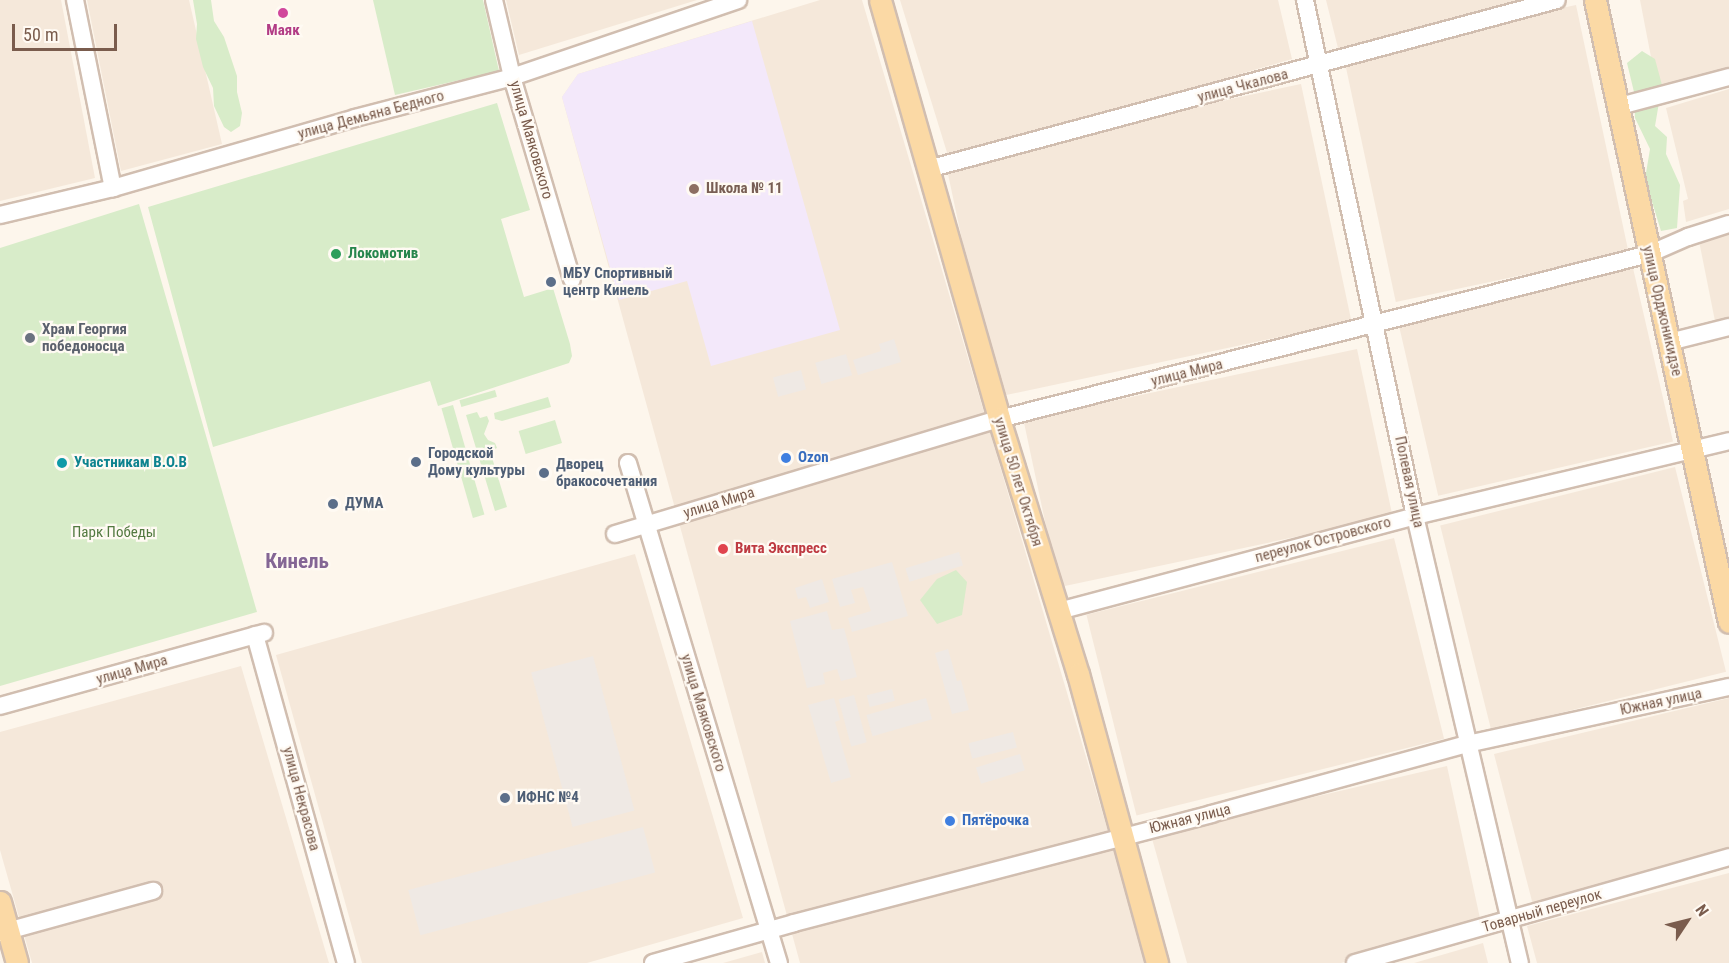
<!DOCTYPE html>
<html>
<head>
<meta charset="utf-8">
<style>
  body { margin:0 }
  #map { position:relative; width:1729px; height:963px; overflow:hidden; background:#fdf6ec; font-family:"Roboto Condensed",sans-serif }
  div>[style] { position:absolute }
  .residential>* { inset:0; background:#f5e8da; transform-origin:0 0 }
  .industrial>* { inset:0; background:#efe9e4; transform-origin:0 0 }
  .education>* { inset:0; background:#f3e8fa }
  .green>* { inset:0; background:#d8ecc9; transform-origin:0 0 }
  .roads { filter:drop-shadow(2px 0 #d1beb0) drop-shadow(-2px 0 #d1beb0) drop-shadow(0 2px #d1beb0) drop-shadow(0 -2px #d1beb0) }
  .minor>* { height:16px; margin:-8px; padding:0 8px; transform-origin:8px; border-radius:8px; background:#fff }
  .major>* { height:21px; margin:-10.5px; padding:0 10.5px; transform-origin:10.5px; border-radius:10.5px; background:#fbd9a5 }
  .dots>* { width:16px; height:16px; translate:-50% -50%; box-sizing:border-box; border:3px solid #fffaf3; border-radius:50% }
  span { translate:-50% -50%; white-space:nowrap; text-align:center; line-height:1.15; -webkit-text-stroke:4.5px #fffaf3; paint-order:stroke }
  .hotel-label { font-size:15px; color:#b23c85; font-weight:700 }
  .street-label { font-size:15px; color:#7a5c4d }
  .education-label { font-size:15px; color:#785e54; font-weight:700 }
  .left { translate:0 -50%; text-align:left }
  .leisure-label { font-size:15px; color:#27864d; font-weight:700 }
  .service-label { font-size:15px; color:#4e5e75; font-weight:700 }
  .worship-label { font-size:15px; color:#5b616d; font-weight:700 }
  .shop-label { font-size:15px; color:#366cbe; font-weight:700 }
  .culture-label { font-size:15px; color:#0d838f; font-weight:700 }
  .park-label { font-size:15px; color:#537a41 }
  .health-label { font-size:15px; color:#be3a42; font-weight:700 }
  .district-label { font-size:21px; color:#846695; font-weight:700 }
  .north { position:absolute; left:1657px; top:891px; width:60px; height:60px; -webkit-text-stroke:4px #fffaf3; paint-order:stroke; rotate:55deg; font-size:16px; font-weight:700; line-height:24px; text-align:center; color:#7a5c4d }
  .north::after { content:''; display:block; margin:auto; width:21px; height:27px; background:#7a5c4d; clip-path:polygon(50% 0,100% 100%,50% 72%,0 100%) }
  .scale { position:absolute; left:12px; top:24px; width:105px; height:27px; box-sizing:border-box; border:3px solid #7a5c4d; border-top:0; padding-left:8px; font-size:18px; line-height:21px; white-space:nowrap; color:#7a5c4d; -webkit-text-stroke:4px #fffaf3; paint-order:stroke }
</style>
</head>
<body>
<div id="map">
  <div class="residential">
    <i style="clip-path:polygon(0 0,61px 0,95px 178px,0 201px)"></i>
    <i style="clip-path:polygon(87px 0,189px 0,222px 144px,121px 171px)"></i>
    <i style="clip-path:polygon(506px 0,697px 0,519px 55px)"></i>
    <i style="clip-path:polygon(820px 0,862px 0,1147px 963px,800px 963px,562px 97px,578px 74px)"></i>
    <i style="clip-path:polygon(900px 0,1278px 0,1292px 59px,949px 159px)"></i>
    <i style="clip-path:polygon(1326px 0,1525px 0,1339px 52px)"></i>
    <i style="clip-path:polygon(1640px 0,1729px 0,1729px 68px,1657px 88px)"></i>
    <i style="left:1576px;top:5px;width:253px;height:238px;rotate:78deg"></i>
    <i style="left:1301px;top:84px;width:243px;height:364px;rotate:78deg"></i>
    <i style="clip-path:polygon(1729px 89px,1729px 209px,1686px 222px,1683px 201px,1688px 199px,1666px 108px)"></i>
    <i style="clip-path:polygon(1729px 231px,1729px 317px,1715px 321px,1699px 241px)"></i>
    <i style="left:1633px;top:268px;width:178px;height:241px;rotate:77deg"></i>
    <i style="left:1357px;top:349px;width:171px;height:341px;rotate:78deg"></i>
    <i style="left:1675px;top:467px;width:211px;height:242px;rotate:76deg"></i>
    <i style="left:1394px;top:538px;width:207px;height:317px;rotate:76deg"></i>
    <i style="clip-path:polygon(635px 554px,743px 918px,587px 963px,362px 963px,276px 655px)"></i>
    <i style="clip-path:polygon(241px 666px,329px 963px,32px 963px,0 850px,0 732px)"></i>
    <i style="clip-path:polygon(1729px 698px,1729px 848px,1533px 905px,1494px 754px)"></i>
    <i style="clip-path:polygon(1447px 766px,1481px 923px,1341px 963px,1187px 963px,1151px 835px)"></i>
    <i style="clip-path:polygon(1729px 873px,1729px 963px,1537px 963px,1527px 926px)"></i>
    <i style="clip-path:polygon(1483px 943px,1488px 963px,1414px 963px)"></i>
    <i style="clip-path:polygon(762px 952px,765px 963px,723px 963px)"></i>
  </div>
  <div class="industrial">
    <i style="clip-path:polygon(894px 339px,901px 362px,858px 375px,853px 360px,881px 351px,879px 344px)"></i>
    <i style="left:846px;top:354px;width:22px;height:32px;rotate:74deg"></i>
    <i style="left:801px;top:370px;width:20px;height:29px;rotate:75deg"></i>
    <i style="left:959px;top:552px;width:14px;height:56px;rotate:73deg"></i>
    <i style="clip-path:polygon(892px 562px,908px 616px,852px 632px,848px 618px,871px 611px,863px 587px,851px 590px,855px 603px,840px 607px,832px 579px)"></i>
    <i style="clip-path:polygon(822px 579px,829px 602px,810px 608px,806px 597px,798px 599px,795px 588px)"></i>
    <i style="clip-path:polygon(827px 611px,832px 630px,844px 628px,857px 677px,841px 681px,837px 669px,823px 673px,825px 684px,807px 688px,790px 621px)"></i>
    <i style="clip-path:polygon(948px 649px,957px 681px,961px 680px,969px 710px,952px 714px,935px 653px)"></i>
    <i style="left:593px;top:656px;width:160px;height:64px;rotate:75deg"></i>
    <i style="left:892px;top:689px;width:12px;height:26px;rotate:76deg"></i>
    <i style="left:854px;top:695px;width:49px;height:16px;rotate:75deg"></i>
    <i style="clip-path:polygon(834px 698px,840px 720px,835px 722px,851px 777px,831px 783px,808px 705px)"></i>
    <i style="left:926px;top:698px;width:22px;height:62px;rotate:74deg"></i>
    <i style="left:1013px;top:732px;width:16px;height:46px;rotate:76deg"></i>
    <i style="left:1020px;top:754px;width:17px;height:46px;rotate:73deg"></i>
    <i style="left:643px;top:827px;width:47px;height:243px;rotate:75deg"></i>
  </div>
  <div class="education">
    <i style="clip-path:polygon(752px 21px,840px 330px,711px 366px,687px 281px,619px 300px,562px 97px,578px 74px)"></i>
  </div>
  <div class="green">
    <i style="clip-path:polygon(193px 0,211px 0,214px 21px,224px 37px,237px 76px,237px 92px,242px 113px,240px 126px,231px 132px,224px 127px,214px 106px,213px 88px,203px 67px,196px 39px,197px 24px)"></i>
    <i style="clip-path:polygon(373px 0,483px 0,499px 71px,395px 95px)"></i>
    <i style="clip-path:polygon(1642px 51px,1655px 59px,1662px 85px,1655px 126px,1667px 137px,1666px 154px,1680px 185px,1677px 228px,1661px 231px,1645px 179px,1650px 149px,1635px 118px,1634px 92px,1627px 63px)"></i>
    <i style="clip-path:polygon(497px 103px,530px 210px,501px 219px,524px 297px,553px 288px,570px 344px,572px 356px,569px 363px,438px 406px,430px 381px,213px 447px,148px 207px)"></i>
    <i style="clip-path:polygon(139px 204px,257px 612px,0 686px,0 248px)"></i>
    <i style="left:495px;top:390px;width:7px;height:37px;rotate:74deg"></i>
    <i style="clip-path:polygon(548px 397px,551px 407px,502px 421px,495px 419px,494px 413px)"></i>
    <i style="left:453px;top:405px;width:114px;height:12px;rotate:74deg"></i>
    <i style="clip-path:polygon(477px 412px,480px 418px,487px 416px,489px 421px,484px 434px,488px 440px,495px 443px,497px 448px,490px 451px,507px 507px,495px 511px,466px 415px)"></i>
    <i style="left:555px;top:420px;width:24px;height:38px;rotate:73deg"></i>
    <i style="clip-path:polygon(956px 570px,967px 582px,962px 615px,937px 624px,920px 600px,937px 579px)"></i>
  </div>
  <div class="roads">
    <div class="minor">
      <i style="left:75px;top:0;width:192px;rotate:78.6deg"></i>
      <i style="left:494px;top:0;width:79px;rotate:76.8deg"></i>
      <i style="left:512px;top:77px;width:211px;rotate:73.5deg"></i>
      <i style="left:1305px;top:0;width:528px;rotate:77.97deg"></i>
      <i style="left:1415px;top:516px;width:459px;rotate:76.8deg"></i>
      <i style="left:1620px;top:106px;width:113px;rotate:-14.9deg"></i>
      <i style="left:928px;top:169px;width:651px;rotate:-15.04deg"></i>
      <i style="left:0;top:215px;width:116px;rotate:-13.4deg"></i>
      <i style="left:113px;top:188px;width:252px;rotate:-16.1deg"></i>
      <i style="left:355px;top:118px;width:162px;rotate:-14.6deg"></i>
      <i style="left:512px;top:77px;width:239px;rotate:-18.8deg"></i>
      <i style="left:1669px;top:342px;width:62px;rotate:-14deg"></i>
      <i style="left:628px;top:463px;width:522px;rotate:73.2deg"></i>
      <i style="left:615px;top:534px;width:401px;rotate:-16.7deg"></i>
      <i style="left:999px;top:419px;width:671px;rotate:-14.24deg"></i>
      <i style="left:1649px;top:254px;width:43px;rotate:-23.6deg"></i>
      <i style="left:1688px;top:237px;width:43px;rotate:-17.6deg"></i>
      <i style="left:1059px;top:611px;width:368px;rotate:-14.9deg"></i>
      <i style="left:1415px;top:516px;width:323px;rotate:-13.4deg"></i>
      <i style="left:255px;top:635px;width:340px;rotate:74.5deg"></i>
      <i style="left:0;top:706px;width:274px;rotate:-15.5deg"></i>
      <i style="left:0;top:933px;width:159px;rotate:-15.4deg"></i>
      <i style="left:653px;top:963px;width:147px;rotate:-15.8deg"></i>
      <i style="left:794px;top:923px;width:431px;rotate:-14.6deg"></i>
      <i style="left:1211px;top:814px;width:265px;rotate:-15.3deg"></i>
      <i style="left:1467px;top:744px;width:268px;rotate:-12.3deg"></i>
      <i style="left:1355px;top:963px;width:389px;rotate:-15.8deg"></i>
    </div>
    <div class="major">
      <i style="left:880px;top:0;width:436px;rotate:74.1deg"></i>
      <i style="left:999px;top:419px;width:267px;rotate:72.8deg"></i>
      <i style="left:1078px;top:674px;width:300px;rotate:74.7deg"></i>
      <i style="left:1595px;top:0;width:636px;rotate:77.84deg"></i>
      <i style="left:0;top:902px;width:63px;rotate:74.4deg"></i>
    </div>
  </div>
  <div class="dots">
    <i style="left:283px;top:13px;background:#d1479c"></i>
    <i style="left:694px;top:189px;background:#8d6e63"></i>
    <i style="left:336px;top:254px;background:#2e9e5b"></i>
    <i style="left:551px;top:282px;background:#5c6f8a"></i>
    <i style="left:30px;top:338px;background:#6b7280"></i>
    <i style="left:786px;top:458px;background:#3f7fe0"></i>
    <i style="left:416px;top:462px;background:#5c6f8a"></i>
    <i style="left:62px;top:463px;background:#0f9aa8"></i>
    <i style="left:544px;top:473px;background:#5c6f8a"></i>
    <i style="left:333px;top:504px;background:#5c6f8a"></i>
    <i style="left:723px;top:549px;background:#e0444e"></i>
    <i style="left:505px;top:798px;background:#5c6f8a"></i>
    <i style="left:950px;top:821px;background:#3f7fe0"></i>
  </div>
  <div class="hotel-label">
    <span style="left:283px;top:31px">Маяк</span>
  </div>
  <div class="street-label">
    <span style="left:1243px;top:86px;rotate:-15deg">улица Чкалова</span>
    <span style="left:371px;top:115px;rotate:-15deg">улица Демьяна Бедного</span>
    <span style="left:531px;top:140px;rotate:74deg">улица Маяковского</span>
    <span style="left:1662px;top:311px;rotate:77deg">улица Орджоникидзе</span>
    <span style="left:1187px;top:373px;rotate:-14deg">улица Мира</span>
    <span style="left:1018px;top:482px;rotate:73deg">улица 50 лет Октября</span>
    <span style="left:1409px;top:482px;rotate:78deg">Полевая улица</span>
    <span style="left:719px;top:503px;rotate:-17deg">улица Мира</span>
    <span style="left:1323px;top:540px;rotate:-15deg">переулок Островского</span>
    <span style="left:132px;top:670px;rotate:-16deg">улица Мира</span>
    <span style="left:1661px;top:702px;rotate:-12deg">Южная улица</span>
    <span style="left:703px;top:713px;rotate:73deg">улица Маяковского</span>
    <span style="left:301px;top:799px;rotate:75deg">улица Некрасова</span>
    <span style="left:1190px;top:819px;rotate:-14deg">Южная улица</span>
    <span style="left:1542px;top:911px;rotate:-16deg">Товарный переулок</span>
  </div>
  <div class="education-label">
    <span class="left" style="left:706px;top:189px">Школа № 11</span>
  </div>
  <div class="leisure-label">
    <span class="left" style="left:348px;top:254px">Локомотив</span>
  </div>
  <div class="service-label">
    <span class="left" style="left:563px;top:282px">МБУ Спортивный<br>центр Кинель</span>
    <span class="left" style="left:428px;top:462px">Городской<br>Дому культуры</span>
    <span class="left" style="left:556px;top:473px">Дворец<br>бракосочетания</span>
    <span class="left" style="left:345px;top:504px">ДУМА</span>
    <span class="left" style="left:517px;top:798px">ИФНС №4</span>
  </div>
  <div class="worship-label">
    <span class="left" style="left:42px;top:338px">Храм Георгия<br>победоносца</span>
  </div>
  <div class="shop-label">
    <span class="left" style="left:798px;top:458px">Ozon</span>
    <span class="left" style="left:962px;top:821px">Пятёрочка</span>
  </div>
  <div class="culture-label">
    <span class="left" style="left:74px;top:463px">Участникам В.О.В</span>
  </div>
  <div class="park-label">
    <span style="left:114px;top:533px">Парк Победы</span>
  </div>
  <div class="health-label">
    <span class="left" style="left:735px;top:549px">Вита Экспресс</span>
  </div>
  <div class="district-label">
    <span style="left:297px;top:561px">Кинель</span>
  </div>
  <div class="north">N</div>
  <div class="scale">50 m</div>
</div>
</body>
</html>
